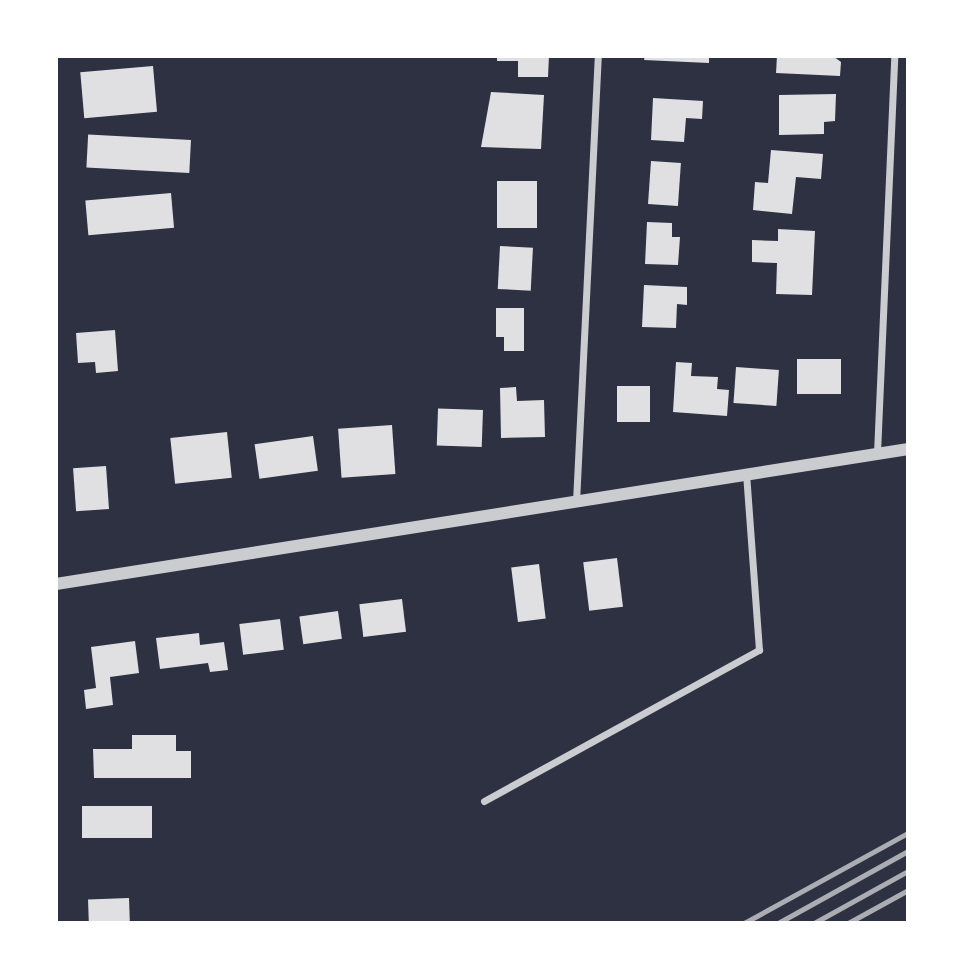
<!DOCTYPE html>
<html>
<head>
<meta charset="utf-8">
<style>
  body { margin:0 }
  #map { position:relative; width:964px; height:979px; overflow:hidden; background:#2d3142; font-family:Ubuntu,sans-serif }
  div>[style] { position:absolute }
  .building>* { inset:0; background:#e0e0e3; transform-origin:0 0 }
  .minor>* { height:7px; margin:-3.5px; padding:0 3.5px; transform-origin:3.5px; border-radius:3.5px; background:#caccd0 }
  .tertiary>* { height:12px; margin:-6px; padding:0 6px; transform-origin:6px; border-radius:6px; background:#caccd0 }
  .rail>* { height:5px; margin:-2.5px; padding:0 2.5px; transform-origin:2.5px; border-radius:2.5px; background:#abadb3 }
  span { translate:-50% -50%; white-space:nowrap; text-align:center; line-height:1.15; -webkit-text-stroke:5px #fff; paint-order:stroke }
  .frame { position:absolute; inset:0; border:58px solid #fff; pointer-events:none }
</style>
</head>
<body>
<div id="map">
  <div class="building">
    <i style="clip-path:polygon(497px 56px,549px 56px,548px 77px,518px 77px,518px 61px,497px 61px)"></i>
    <i style="clip-path:polygon(645px 56px,709px 56px,709px 63px,644px 60px)"></i>
    <i style="clip-path:polygon(777px 56px,833px 56px,841px 62px,840px 76px,776px 73px)"></i>
    <i style="left:153px;top:66px;width:46px;height:73px;rotate:85deg"></i>
    <i style="clip-path:polygon(491px 92px,544px 95px,541px 149px,481px 147px)"></i>
    <i style="clip-path:polygon(836px 94px,835px 121px,824px 122px,824px 134px,779px 135px,779px 95px)"></i>
    <i style="clip-path:polygon(653px 98px,703px 101px,702px 119px,686px 118px,684px 142px,651px 140px)"></i>
    <i style="left:191px;top:140px;width:33px;height:103px;rotate:93deg"></i>
    <i style="clip-path:polygon(771px 150px,823px 154px,821px 179px,796px 177px,792px 214px,753px 210px,755px 182px,768px 183px)"></i>
    <i style="left:651px;top:161px;width:30px;height:43px;rotate:4deg"></i>
    <i style="left:497px;top:181px;width:40px;height:47px"></i>
    <i style="left:171px;top:193px;width:35px;height:86px;rotate:85deg"></i>
    <i style="clip-path:polygon(647px 222px,672px 223px,672px 237px,680px 237px,678px 265px,645px 264px)"></i>
    <i style="clip-path:polygon(778px 229px,815px 231px,812px 295px,776px 294px,777px 263px,752px 262px,752px 240px,778px 241px)"></i>
    <i style="left:500px;top:246px;width:33px;height:43px;rotate:3deg"></i>
    <i style="clip-path:polygon(644px 285px,687px 287px,687px 305px,677px 304px,676px 328px,642px 327px)"></i>
    <i style="clip-path:polygon(496px 308px,524px 308px,524px 351px,504px 351px,504px 337px,496px 337px)"></i>
    <i style="clip-path:polygon(115px 330px,118px 371px,96px 373px,95px 362px,78px 363px,76px 333px)"></i>
    <i style="left:797px;top:359px;width:44px;height:35px"></i>
    <i style="clip-path:polygon(676px 362px,692px 363px,691px 376px,718px 377px,717px 389px,729px 390px,727px 416px,673px 412px)"></i>
    <i style="left:736px;top:367px;width:43px;height:36px;rotate:4deg"></i>
    <i style="left:617px;top:386px;width:33px;height:36px"></i>
    <i style="clip-path:polygon(516px 387px,517px 401px,544px 400px,545px 437px,501px 438px,500px 388px)"></i>
    <i style="left:483px;top:410px;width:37px;height:45px;rotate:92deg"></i>
    <i style="left:392px;top:425px;width:49px;height:54px;rotate:86deg"></i>
    <i style="left:227px;top:432px;width:46px;height:57px;rotate:84deg"></i>
    <i style="left:313px;top:436px;width:35px;height:59px;rotate:82deg"></i>
    <i style="left:106px;top:466px;width:43px;height:33px;rotate:86deg"></i>
    <i style="left:617px;top:558px;width:49px;height:34px;rotate:83deg"></i>
    <i style="left:539px;top:564px;width:55px;height:28px;rotate:83deg"></i>
    <i style="left:402px;top:599px;width:33px;height:43px;rotate:83deg"></i>
    <i style="left:338px;top:611px;width:28px;height:39px;rotate:82deg"></i>
    <i style="left:280px;top:619px;width:31px;height:41px;rotate:83deg"></i>
    <i style="clip-path:polygon(199px 633px,200px 645px,224px 642px,228px 670px,210px 672px,208px 663px,160px 669px,156px 638px)"></i>
    <i style="clip-path:polygon(135px 641px,139px 673px,110px 677px,113px 705px,86px 709px,84px 690px,96px 688px,91px 647px)"></i>
    <i style="clip-path:polygon(132px 735px,176px 735px,176px 751px,191px 751px,191px 778px,94px 778px,93px 749px,132px 749px)"></i>
    <i style="left:82px;top:806px;width:70px;height:32px"></i>
    <i style="left:129px;top:898px;width:25px;height:41px;rotate:88deg"></i>
  </div>
  <div class="minor">
    <i style="left:877px;top:453px;width:397px;rotate:-87.5deg"></i>
    <i style="left:576px;top:502px;width:447px;rotate:-87.2deg"></i>
    <i style="left:484px;top:801px;width:314px;rotate:-28.8deg"></i>
    <i style="left:759px;top:650px;width:175px;rotate:-94.2deg"></i>
  </div>
  <div class="tertiary">
    <i style="left:56px;top:584px;width:863px;rotate:-9deg"></i>
  </div>
  <div class="rail">
    <i style="left:744px;top:923px;width:187px;rotate:-28.8deg"></i>
    <i style="left:778px;top:923px;width:149px;rotate:-29deg"></i>
    <i style="left:814px;top:923px;width:107px;rotate:-29deg"></i>
    <i style="left:848px;top:923px;width:68px;rotate:-28.8deg"></i>
  </div>
  <div class="frame"></div>
</div>
</body>
</html>
